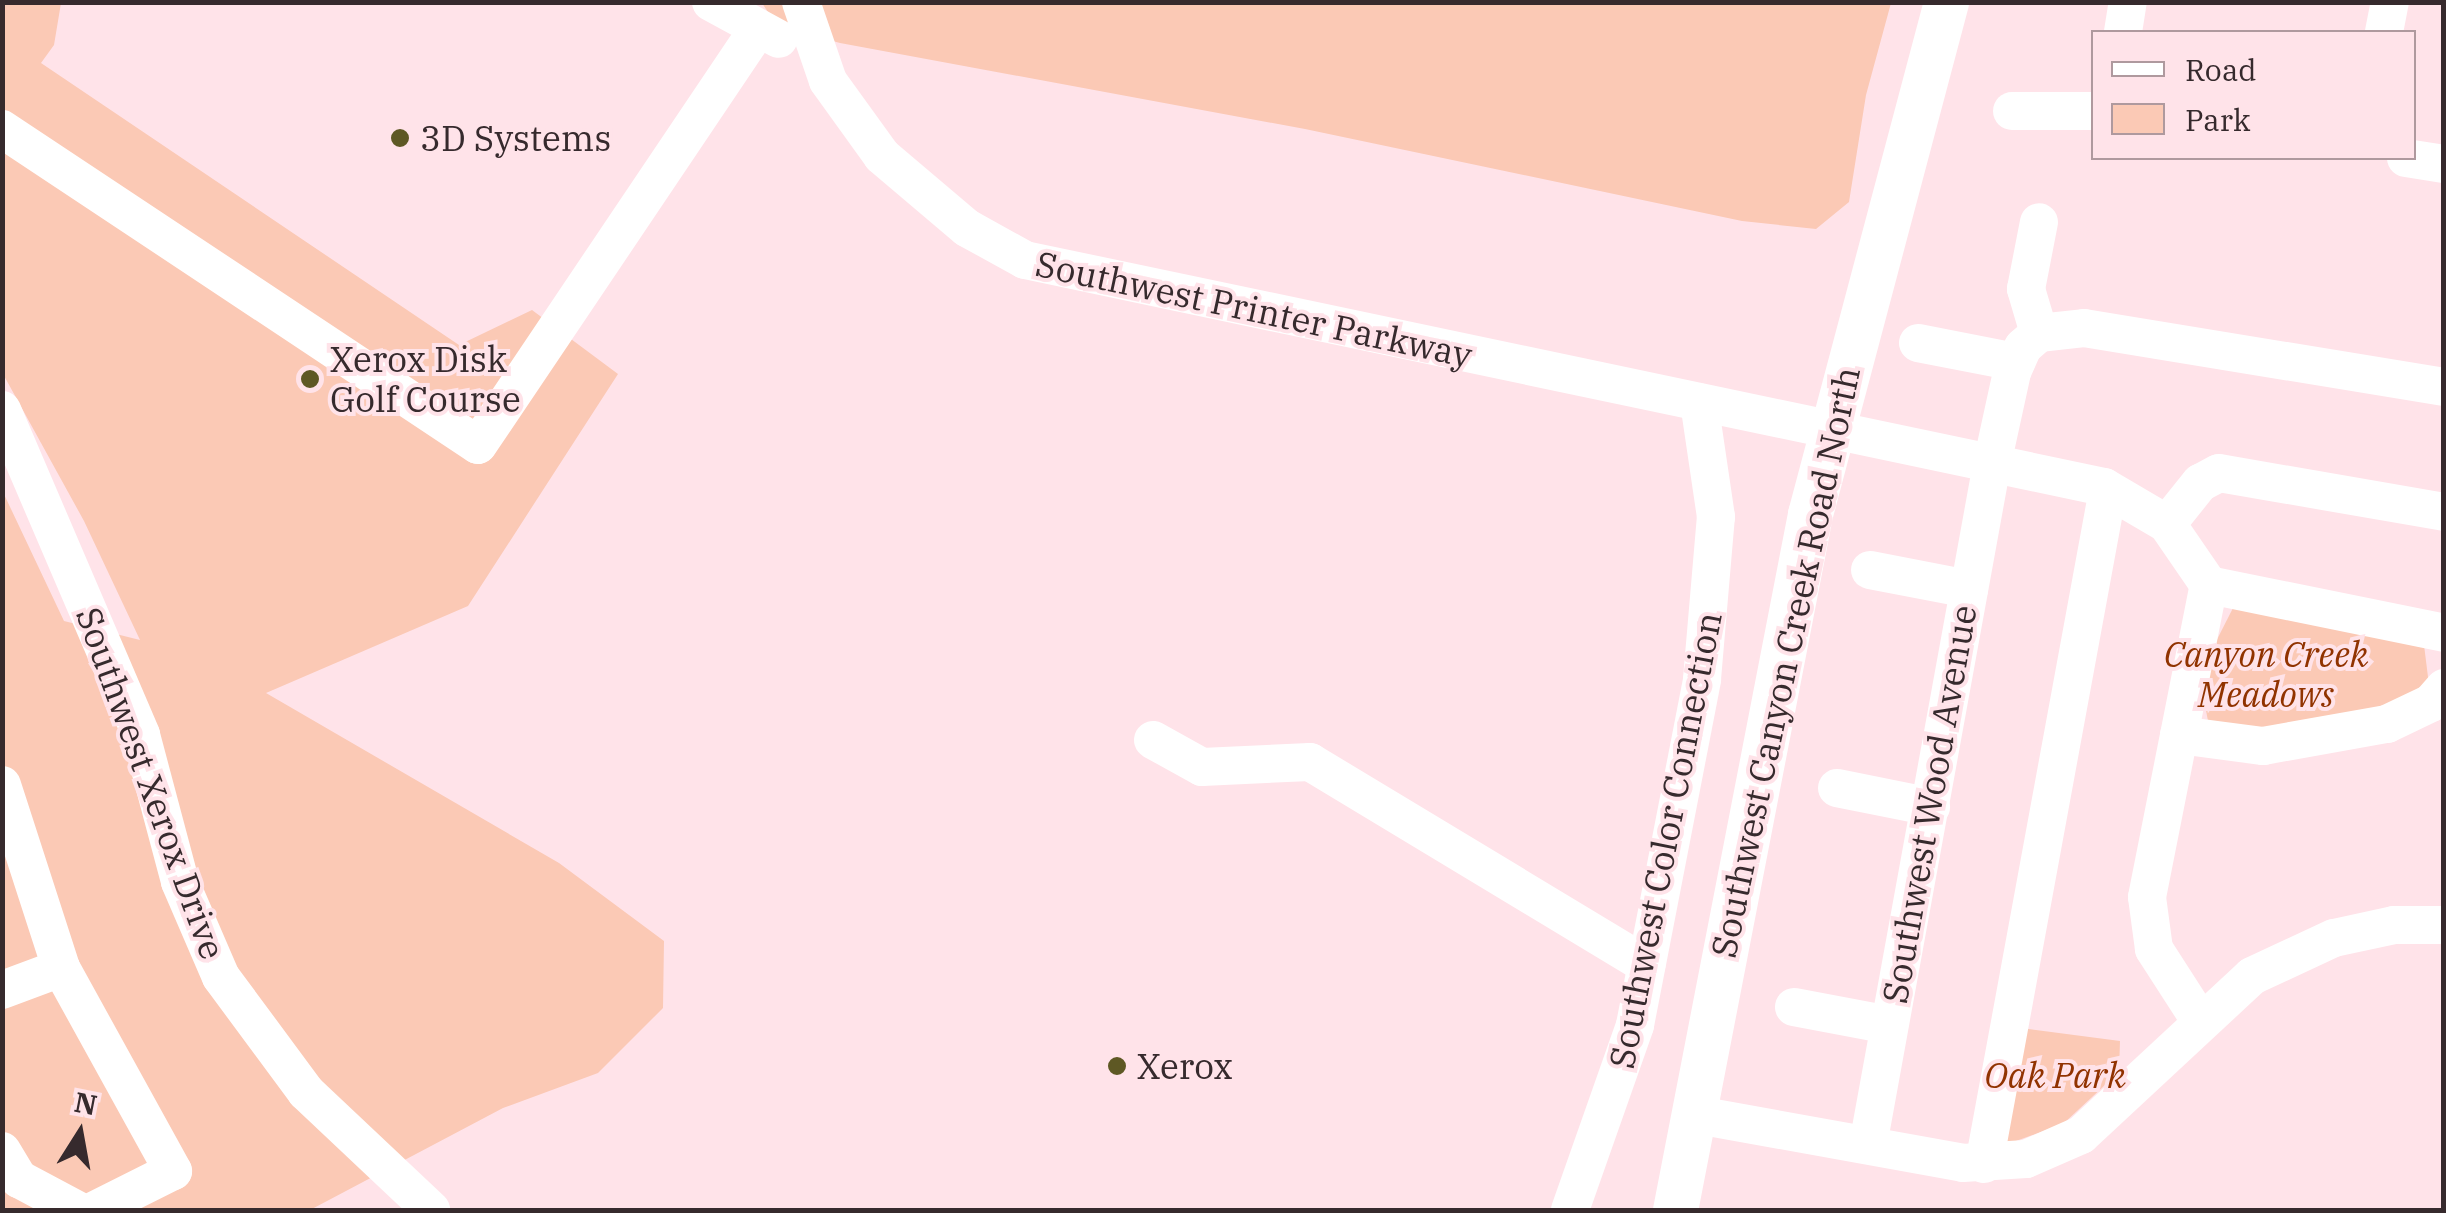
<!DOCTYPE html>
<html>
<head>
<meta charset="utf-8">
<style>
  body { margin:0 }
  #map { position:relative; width:2446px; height:1213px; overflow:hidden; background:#ffe3e9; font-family:"IBM Plex Serif",serif }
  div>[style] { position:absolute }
  .green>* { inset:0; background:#fbc9b5 }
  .minor>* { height:38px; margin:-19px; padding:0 19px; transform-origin:19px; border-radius:19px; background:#fff }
  .major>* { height:45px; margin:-22.5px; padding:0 22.5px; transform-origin:22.5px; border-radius:22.5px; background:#fff }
  .dots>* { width:28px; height:28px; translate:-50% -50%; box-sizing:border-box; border:5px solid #ffe3e9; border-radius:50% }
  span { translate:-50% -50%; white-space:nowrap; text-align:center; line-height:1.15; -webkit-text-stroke:8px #ffe3e9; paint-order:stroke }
  .poi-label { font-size:35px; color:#362a2d }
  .left { translate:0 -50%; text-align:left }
  .street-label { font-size:35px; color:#362a2d }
  .park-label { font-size:35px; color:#913300; font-style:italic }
  .frame { position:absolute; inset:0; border:5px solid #362a2d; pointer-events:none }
  .legend { position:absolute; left:2091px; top:30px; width:325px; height:130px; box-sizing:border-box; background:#ffe3e9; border:2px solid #af999e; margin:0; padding:12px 18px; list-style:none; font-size:30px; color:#362a2d }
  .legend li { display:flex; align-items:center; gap:20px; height:50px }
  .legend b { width:50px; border:2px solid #af999e }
  .north { position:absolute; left:30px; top:1083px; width:100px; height:100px; -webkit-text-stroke:8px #ffe3e9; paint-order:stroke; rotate:11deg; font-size:28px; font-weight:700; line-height:40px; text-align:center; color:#362a2d }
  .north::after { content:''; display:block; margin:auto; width:35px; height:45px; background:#362a2d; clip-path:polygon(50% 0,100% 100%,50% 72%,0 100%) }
</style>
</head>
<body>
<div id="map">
  <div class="green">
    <i style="clip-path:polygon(3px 3px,61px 3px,54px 45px,41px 63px,459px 345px,532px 310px,618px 374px,468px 606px,266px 693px,559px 863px,664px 941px,663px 1008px,598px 1073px,503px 1108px,310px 1210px,3px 1210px,2px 490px,64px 621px,140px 640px,84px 521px,3px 374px)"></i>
    <i style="clip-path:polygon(762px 3px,1891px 3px,1866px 95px,1849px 202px,1816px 229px,1742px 221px,1305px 129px,840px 43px,777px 26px)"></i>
    <i style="clip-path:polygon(2233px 608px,2424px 645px,2430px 693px,2316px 729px,2211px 736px,2199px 675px)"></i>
    <i style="clip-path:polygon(2021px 1028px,2120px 1041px,2119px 1072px,2063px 1124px,1999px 1147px)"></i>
  </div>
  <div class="minor">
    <i style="left:711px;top:2px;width:77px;rotate:28.6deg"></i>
    <i style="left:801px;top:2px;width:83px;rotate:71.1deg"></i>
    <i style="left:828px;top:81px;width:92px;rotate:54.2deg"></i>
    <i style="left:882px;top:156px;width:111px;rotate:40.3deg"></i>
    <i style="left:967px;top:228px;width:66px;rotate:28.9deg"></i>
    <i style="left:1025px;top:260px;width:1103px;rotate:11.88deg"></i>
    <i style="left:2104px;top:487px;width:73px;rotate:30.4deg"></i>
    <i style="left:2167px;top:524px;width:74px;rotate:55.5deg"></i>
    <i style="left:2123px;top:32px;width:30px;rotate:-81deg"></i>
    <i style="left:2384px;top:32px;width:31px;rotate:-79deg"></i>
    <i style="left:2012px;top:111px;width:82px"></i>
    <i style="left:2px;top:129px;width:571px;rotate:33.58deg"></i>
    <i style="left:478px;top:445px;width:501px;rotate:-56.06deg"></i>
    <i style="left:2406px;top:158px;width:38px;rotate:9deg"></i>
    <i style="left:2039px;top:333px;width:46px;rotate:-106.5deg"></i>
    <i style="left:2026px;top:289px;width:68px;rotate:-79deg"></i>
    <i style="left:1918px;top:343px;width:100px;rotate:11deg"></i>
    <i style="left:2px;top:410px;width:353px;rotate:66.8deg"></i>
    <i style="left:141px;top:735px;width:152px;rotate:75.1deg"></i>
    <i style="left:180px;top:882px;width:103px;rotate:66.7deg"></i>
    <i style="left:221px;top:977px;width:143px;rotate:53.5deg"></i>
    <i style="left:306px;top:1092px;width:172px;rotate:43.3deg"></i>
    <i style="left:2167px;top:524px;width:53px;rotate:-51.2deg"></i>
    <i style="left:2200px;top:483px;width:21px;rotate:-28deg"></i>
    <i style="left:2219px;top:473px;width:228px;rotate:9.8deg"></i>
    <i style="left:1870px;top:570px;width:101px;rotate:10.9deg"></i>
    <i style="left:2209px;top:585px;width:240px;rotate:11.5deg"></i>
    <i style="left:2179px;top:735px;width:85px;rotate:7.5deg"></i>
    <i style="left:2263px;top:746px;width:126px;rotate:-10.1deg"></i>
    <i style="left:2387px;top:724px;width:49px;rotate:-25.5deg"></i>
    <i style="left:2431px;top:703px;width:20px;rotate:-49deg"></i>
    <i style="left:1153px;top:740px;width:56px;rotate:28.9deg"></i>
    <i style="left:1202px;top:767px;width:108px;rotate:-2.7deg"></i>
    <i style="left:1310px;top:762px;width:393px;rotate:31.1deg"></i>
    <i style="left:2px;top:785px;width:192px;rotate:72.1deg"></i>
    <i style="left:61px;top:968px;width:232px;rotate:61.1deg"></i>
    <i style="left:173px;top:1171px;width:87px;rotate:153.4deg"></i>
    <i style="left:1837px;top:788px;width:96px;rotate:11.4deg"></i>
    <i style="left:2px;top:990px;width:63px;rotate:-20.4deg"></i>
    <i style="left:1794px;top:1007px;width:97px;rotate:10.7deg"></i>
    <i style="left:2201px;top:1022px;width:87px;rotate:-122.8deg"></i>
    <i style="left:2154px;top:949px;width:52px;rotate:-97.7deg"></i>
    <i style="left:2147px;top:897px;width:318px;rotate:-78.8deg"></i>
    <i style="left:1692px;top:1114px;width:275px;rotate:10.2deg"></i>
    <i style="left:1963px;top:1163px;width:63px;rotate:-3.6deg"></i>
    <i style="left:2026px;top:1159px;width:60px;rotate:-23.6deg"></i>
    <i style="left:2081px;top:1135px;width:233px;rotate:-42.9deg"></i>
    <i style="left:2252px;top:976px;width:90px;rotate:-24.9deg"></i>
    <i style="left:2334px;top:938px;width:61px;rotate:-12.2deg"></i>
    <i style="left:2394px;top:925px;width:50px"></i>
    <i style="left:1868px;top:1145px;width:692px;rotate:-79.68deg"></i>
    <i style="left:1992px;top:464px;width:94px;rotate:-77.7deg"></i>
    <i style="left:2012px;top:372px;width:27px;rotate:-66deg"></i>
    <i style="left:2023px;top:347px;width:21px;rotate:-41deg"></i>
    <i style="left:2039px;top:333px;width:45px;rotate:-6.3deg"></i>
    <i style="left:2084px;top:328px;width:365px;rotate:9.3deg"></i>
    <i style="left:2px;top:1151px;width:33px;rotate:59deg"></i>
    <i style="left:19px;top:1179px;width:66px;rotate:28.1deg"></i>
    <i style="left:1984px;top:1164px;width:685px;rotate:-79.58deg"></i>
    <i style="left:1570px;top:1210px;width:196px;rotate:-70.6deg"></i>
    <i style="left:1635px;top:1025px;width:352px;rotate:-79deg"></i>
    <i style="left:1702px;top:679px;width:163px;rotate:-85.1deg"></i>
    <i style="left:1716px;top:517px;width:116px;rotate:-98.4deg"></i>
  </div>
  <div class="major">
    <i style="left:1675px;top:1210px;width:709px;rotate:-79.02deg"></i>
    <i style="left:1810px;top:514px;width:530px;rotate:-75.12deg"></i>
  </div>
  <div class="dots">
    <i style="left:400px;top:138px;background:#5e5824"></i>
    <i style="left:310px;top:379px;background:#5e5824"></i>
    <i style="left:1117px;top:1066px;background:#5e5824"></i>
  </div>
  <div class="poi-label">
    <span class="left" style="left:420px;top:138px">3D Systems</span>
    <span class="left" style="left:330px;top:379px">Xerox Disk<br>Golf Course</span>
    <span class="left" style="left:1137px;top:1066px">Xerox</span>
  </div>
  <div class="street-label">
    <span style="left:1254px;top:309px;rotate:12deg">Southwest Printer Parkway</span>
    <span style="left:1785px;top:662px;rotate:-78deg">Southwest Canyon Creek Road North</span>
    <span style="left:151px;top:783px;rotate:70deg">Southwest Xerox Drive</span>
    <span style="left:1929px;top:804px;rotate:-80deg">Southwest Wood Avenue</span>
    <span style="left:1665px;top:840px;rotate:-79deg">Southwest Color Connection</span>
  </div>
  <div class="park-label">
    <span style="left:2266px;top:674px">Canyon Creek<br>Meadows</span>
    <span style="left:2055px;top:1075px">Oak Park</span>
  </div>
  <div class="frame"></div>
  <ul class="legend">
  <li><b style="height:12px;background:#fff"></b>Road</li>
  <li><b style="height:28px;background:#fbc9b5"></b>Park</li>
  </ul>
  <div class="north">N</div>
</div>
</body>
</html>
